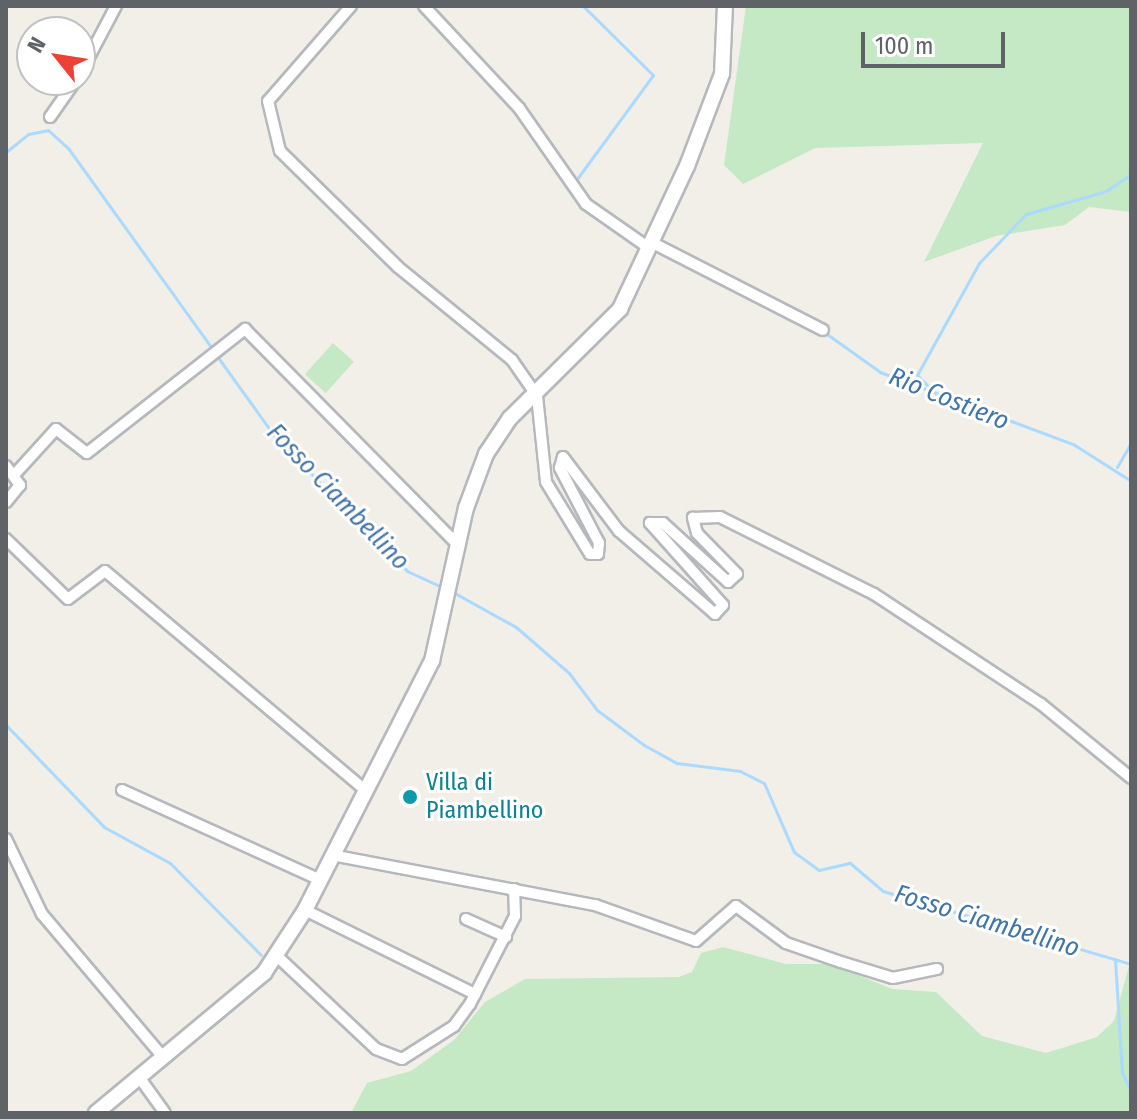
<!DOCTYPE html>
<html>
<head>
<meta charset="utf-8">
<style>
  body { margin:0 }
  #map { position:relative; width:1137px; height:1119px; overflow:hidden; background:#f1efe8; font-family:"Fira Sans Condensed",sans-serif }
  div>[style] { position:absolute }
  .green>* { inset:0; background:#c5e8c5; transform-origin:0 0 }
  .stream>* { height:3px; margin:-1.5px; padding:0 1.5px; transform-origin:1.5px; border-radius:1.5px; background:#aadaff }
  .roads { filter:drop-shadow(2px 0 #b5b8bc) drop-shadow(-2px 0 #b5b8bc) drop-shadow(0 2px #b5b8bc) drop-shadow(0 -2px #b5b8bc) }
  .minor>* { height:10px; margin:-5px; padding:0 5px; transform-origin:5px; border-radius:5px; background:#fff }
  .secondary>* { height:14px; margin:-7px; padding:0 7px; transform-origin:7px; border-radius:7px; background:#fff }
  .dots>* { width:22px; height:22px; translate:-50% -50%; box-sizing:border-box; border:4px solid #fff; border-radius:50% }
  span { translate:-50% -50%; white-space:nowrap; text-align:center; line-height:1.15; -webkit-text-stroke:6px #fff; paint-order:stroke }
  .culture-label { font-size:24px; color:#0d838f }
  .left { translate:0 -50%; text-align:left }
  .water-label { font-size:26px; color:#4174aa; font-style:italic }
  .frame { position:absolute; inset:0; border:8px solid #5f6368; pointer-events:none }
  .north { position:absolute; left:16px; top:16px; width:80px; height:80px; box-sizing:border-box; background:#fff; border:2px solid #bfc1c3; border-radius:50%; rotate:300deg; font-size:22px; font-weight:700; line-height:32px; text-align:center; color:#5f6368 }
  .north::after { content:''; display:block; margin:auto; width:28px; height:36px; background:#ea4335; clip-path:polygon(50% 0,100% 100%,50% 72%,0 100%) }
  .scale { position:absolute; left:861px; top:32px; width:144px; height:36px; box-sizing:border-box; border:4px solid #5f6368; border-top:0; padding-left:10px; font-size:24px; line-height:28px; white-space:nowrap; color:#5f6368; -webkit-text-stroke:6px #fff; paint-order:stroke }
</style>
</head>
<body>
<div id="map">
  <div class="green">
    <i style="clip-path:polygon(746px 6px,1131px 6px,1131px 212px,1089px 207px,1065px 225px,996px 236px,924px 262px,983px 143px,815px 148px,743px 184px,724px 165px)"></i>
    <i style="left:333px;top:343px;width:28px;height:42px;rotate:42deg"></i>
    <i style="clip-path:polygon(723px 947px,786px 964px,831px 964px,892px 989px,936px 992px,982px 1036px,1046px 1053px,1097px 1037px,1114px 1021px,1131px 959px,1131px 1113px,351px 1113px,367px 1083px,411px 1071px,454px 1040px,485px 1002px,525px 979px,679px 977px,692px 972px,701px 953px)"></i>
  </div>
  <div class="stream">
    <i style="left:6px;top:152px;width:28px;rotate:-39deg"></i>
    <i style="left:28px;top:134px;width:20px;rotate:-11deg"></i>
    <i style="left:48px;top:130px;width:27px;rotate:42deg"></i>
    <i style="left:68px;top:148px;width:249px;rotate:54.3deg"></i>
    <i style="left:574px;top:183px;width:134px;rotate:-53.8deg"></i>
    <i style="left:653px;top:75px;width:98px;rotate:-135.4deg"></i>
    <i style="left:824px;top:332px;width:69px;rotate:35.5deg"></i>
    <i style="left:880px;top:372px;width:206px;rotate:20.5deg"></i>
    <i style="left:1073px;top:444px;width:69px;rotate:32.5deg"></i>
    <i style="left:217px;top:356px;width:101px;rotate:54.3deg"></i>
    <i style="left:276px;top:438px;width:187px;rotate:45.4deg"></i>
    <i style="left:407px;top:571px;width:41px;rotate:24.7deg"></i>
    <i style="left:939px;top:397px;width:31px;rotate:-135deg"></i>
    <i style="left:917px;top:375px;width:128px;rotate:-61deg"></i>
    <i style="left:979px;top:263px;width:68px;rotate:-46.2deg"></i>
    <i style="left:1026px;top:214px;width:83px;rotate:-16deg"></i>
    <i style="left:1106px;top:191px;width:30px;rotate:-34deg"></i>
    <i style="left:1117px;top:467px;width:28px;rotate:-60deg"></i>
    <i style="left:451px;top:591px;width:74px;rotate:29deg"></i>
    <i style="left:516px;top:627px;width:70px;rotate:41deg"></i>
    <i style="left:569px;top:673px;width:46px;rotate:52.9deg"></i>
    <i style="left:597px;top:710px;width:59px;rotate:36.7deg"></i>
    <i style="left:644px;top:745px;width:38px;rotate:29deg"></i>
    <i style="left:677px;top:763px;width:64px;rotate:7.2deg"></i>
    <i style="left:740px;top:771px;width:27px;rotate:27deg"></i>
    <i style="left:764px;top:783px;width:75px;rotate:66.5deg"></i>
    <i style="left:794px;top:852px;width:31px;rotate:36deg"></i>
    <i style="left:819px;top:870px;width:32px;rotate:-13deg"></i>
    <i style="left:850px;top:863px;width:43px;rotate:40.3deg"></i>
    <i style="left:883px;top:891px;width:259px;rotate:16.4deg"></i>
    <i style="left:6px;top:725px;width:141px;rotate:46.1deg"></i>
    <i style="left:104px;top:827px;width:75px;rotate:28.6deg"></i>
    <i style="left:170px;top:863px;width:129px;rotate:45.3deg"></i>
    <i style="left:1115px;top:959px;width:113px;rotate:86.5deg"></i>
    <i style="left:1122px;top:1072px;width:21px;rotate:65deg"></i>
  </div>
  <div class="roads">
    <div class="minor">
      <i style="left:351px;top:6px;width:126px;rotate:131.1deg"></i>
      <i style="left:268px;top:101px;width:51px;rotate:76.5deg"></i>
      <i style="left:280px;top:151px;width:165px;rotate:44.5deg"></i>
      <i style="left:398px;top:267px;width:147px;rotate:39.2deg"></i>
      <i style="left:512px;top:360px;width:44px;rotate:55.2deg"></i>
      <i style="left:537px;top:396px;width:86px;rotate:84deg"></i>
      <i style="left:546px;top:482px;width:84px;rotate:58.6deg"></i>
      <i style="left:590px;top:554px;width:8px"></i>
      <i style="left:598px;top:554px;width:11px;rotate:-85deg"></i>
      <i style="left:599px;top:543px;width:85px;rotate:-117.5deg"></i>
      <i style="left:560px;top:468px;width:11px;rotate:-75deg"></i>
      <i style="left:563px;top:457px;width:93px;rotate:52.9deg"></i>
      <i style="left:619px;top:531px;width:127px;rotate:40.8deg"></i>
      <i style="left:715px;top:614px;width:12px;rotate:-48deg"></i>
      <i style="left:723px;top:605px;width:110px;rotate:-131.7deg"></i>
      <i style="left:650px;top:523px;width:13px"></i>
      <i style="left:663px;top:523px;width:88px;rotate:42.2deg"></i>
      <i style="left:728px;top:582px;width:12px;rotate:-42deg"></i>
      <i style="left:737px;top:574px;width:57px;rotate:-134.3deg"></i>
      <i style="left:697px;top:533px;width:16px;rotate:-105deg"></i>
      <i style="left:693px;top:518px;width:27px;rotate:-2deg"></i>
      <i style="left:720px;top:517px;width:172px;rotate:26.6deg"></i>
      <i style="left:874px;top:594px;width:200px;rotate:33.4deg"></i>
      <i style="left:1041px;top:704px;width:117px;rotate:39.4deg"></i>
      <i style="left:424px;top:6px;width:139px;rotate:47deg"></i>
      <i style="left:519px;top:108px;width:117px;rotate:55.1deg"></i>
      <i style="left:586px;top:204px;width:77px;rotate:34.9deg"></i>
      <i style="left:80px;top:74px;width:77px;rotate:-62.1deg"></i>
      <i style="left:50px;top:117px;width:45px;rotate:-54.9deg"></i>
      <i style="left:651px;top:242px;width:193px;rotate:27.1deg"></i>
      <i style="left:6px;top:466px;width:24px;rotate:54deg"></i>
      <i style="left:20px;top:485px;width:22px;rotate:129deg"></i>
      <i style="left:15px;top:474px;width:61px;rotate:-47.7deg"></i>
      <i style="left:56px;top:429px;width:39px;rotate:38deg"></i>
      <i style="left:87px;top:453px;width:201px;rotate:-38.1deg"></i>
      <i style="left:245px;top:329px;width:305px;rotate:45.4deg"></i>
      <i style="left:6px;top:539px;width:86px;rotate:44.1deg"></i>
      <i style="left:68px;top:599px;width:46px;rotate:-37.1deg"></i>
      <i style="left:105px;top:571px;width:340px;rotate:40.1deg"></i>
      <i style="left:122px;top:790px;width:217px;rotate:24.4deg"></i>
      <i style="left:6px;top:839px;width:83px;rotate:64.4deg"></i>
      <i style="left:42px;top:914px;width:187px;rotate:49.8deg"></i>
      <i style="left:332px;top:855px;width:268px;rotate:10.8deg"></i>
      <i style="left:595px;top:905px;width:107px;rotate:19.6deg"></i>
      <i style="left:696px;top:941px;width:53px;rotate:-41.2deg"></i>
      <i style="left:736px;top:906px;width:62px;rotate:36.5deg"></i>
      <i style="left:786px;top:943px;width:58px;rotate:19.1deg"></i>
      <i style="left:841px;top:962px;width:54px;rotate:17.1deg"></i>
      <i style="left:893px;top:978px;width:45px;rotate:-11.6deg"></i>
      <i style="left:305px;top:910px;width:190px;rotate:26.3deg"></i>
      <i style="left:466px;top:919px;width:44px;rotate:24.2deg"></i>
      <i style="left:278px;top:957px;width:134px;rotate:43.2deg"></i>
      <i style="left:376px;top:1049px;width:28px;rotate:21deg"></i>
      <i style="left:402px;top:1059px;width:62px;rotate:-32.4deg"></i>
      <i style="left:454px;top:1026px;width:27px;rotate:-54deg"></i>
      <i style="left:470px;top:1004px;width:99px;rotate:-62.9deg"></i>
      <i style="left:515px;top:916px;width:27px;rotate:-92deg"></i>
      <i style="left:139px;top:1077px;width:44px;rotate:54.2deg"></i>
    </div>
    <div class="secondary">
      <i style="left:96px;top:1113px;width:219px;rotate:-39.8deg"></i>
      <i style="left:264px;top:973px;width:75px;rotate:-56.9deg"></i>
      <i style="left:305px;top:910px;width:280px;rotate:-63deg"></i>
      <i style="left:432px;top:661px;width:157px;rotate:-77.5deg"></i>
      <i style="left:466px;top:508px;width:58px;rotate:-69.7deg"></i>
      <i style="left:486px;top:454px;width:43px;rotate:-56.3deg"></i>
      <i style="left:510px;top:418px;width:155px;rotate:-44.7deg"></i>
      <i style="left:620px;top:309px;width:158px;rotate:-64.9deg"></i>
      <i style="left:687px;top:166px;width:98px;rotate:-69.2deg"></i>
      <i style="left:722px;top:74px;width:68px;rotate:-87.5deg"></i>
    </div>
  </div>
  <div class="dots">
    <i style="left:410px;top:797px;background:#0f9aa8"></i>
  </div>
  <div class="culture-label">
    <span class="left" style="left:426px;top:797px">Villa di<br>Piambellino</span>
  </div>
  <div class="water-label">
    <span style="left:949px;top:399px;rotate:22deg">Rio Costiero</span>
    <span style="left:338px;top:497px;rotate:46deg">Fosso Ciambellino</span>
    <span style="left:987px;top:921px;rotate:17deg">Fosso Ciambellino</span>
  </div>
  <div class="frame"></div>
  <div class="north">N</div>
  <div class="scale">100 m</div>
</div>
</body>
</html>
